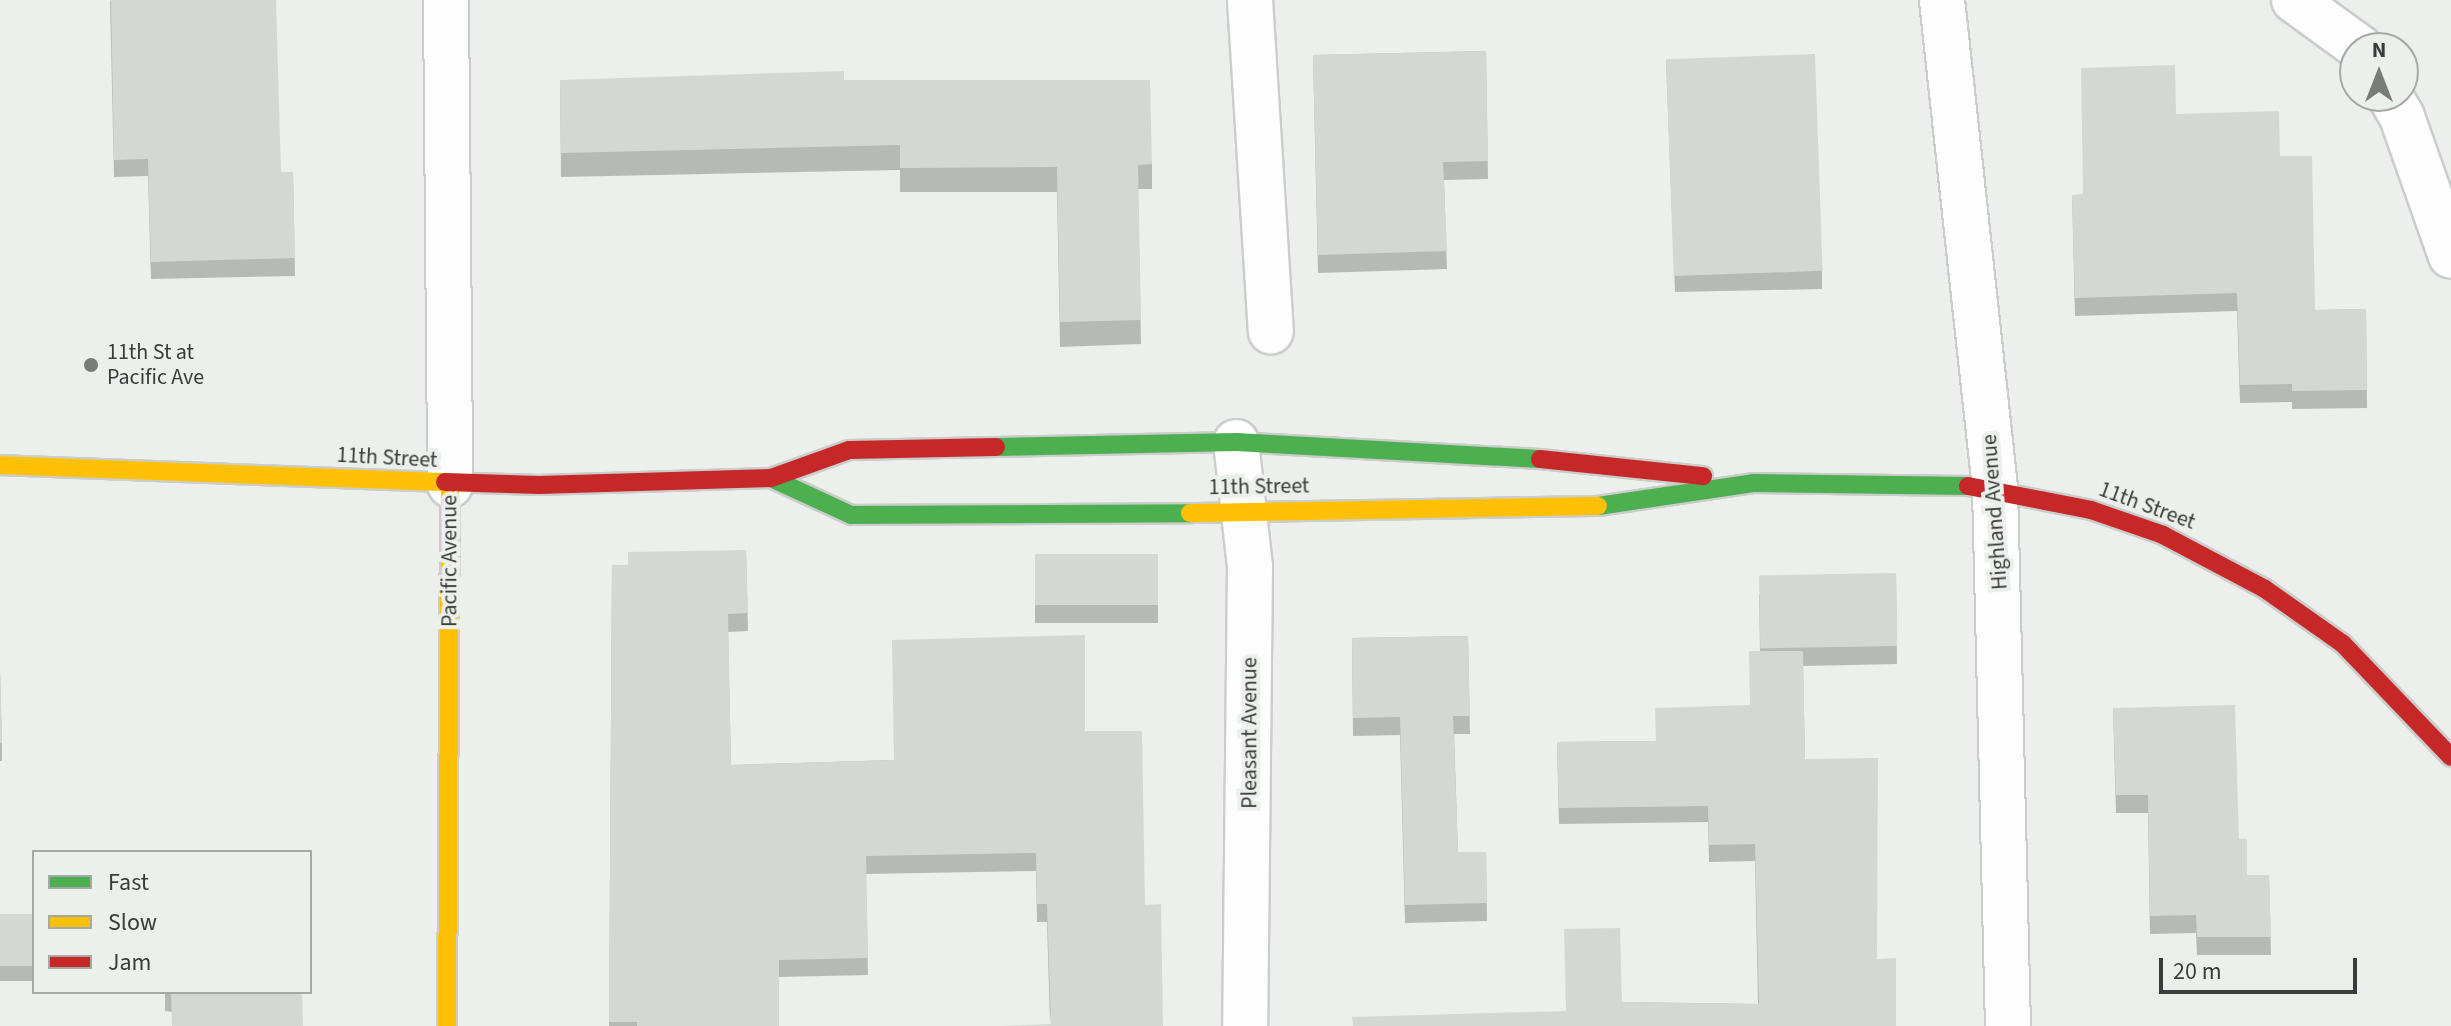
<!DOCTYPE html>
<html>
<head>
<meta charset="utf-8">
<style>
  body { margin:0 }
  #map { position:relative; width:2451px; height:1026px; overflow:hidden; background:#edefed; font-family:"Source Sans 3",sans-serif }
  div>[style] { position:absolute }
  .roads { filter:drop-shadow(2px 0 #cbcdcc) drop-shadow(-2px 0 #cbcdcc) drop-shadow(0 2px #cbcdcc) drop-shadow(0 -2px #cbcdcc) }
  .street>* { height:44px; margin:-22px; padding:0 22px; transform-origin:22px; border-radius:22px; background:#fcfdfc }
  .fast>* { height:18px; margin:-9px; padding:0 9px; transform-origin:9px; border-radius:9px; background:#4caf50 }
  .slow>* { height:18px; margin:-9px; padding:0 9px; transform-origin:9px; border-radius:9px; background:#ffc107 }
  .jam>* { height:18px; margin:-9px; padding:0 9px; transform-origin:9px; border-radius:9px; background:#c62828 }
  .wall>* { inset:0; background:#b7b9b7; transform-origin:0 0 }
  .building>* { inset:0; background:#d5d7d5; transform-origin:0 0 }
  .dots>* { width:22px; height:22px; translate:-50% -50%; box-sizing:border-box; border:4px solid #ecf0ec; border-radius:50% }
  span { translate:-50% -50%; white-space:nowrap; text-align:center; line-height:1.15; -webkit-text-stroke:8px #ecf0ec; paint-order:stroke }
  .poi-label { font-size:22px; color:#3a3c3b }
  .left { translate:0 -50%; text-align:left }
  .street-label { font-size:22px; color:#3a3c3b }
  .legend { position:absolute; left:32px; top:850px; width:280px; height:144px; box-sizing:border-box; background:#ecf0ec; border:2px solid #a5a8a5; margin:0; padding:10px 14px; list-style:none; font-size:24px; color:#3a3c3b }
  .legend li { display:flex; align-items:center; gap:16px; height:40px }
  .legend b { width:40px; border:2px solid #a5a8a5 }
  .north { position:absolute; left:2339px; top:32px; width:80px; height:80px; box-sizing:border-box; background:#ecf0ec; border:2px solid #a5a8a5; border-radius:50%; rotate:0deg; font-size:22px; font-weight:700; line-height:32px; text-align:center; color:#3a3c3b }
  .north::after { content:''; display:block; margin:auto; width:28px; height:36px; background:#797b79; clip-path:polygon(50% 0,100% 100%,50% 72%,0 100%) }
  .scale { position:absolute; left:2159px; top:958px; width:198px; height:36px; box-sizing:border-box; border:4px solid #3a3c3b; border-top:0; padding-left:10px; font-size:24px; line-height:28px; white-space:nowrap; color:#3a3c3b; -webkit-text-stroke:6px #ecf0ec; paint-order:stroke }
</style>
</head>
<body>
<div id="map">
  <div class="roads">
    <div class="street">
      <i style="left:446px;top:0;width:485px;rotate:89.5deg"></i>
      <i style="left:1250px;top:0;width:332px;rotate:86.4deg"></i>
      <i style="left:1942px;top:0;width:491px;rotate:83.8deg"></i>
      <i style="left:1995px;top:488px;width:538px;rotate:88.62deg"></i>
      <i style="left:2294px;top:0;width:82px;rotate:36deg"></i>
      <i style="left:2390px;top:96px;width:24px;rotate:60deg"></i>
      <i style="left:2402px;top:117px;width:147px;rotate:70.6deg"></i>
      <i style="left:1236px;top:442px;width:125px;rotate:83.6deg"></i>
      <i style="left:1250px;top:566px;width:460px;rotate:90.6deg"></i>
    </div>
    <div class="fast">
      <i style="left:996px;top:447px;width:240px;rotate:-1.2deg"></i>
      <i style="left:1236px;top:442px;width:304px;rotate:3.2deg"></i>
      <i style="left:771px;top:478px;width:88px;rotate:24.8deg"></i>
      <i style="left:851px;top:515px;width:339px;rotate:-0.3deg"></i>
      <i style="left:1598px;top:506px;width:157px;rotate:-8.4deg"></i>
      <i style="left:1753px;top:483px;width:215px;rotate:0.8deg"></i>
    </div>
    <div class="slow">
      <i style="left:0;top:465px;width:445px;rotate:2.2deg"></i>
      <i style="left:1190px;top:513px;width:408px;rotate:-1deg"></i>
      <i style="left:447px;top:1026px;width:541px;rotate:-89.68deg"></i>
    </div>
    <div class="jam">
      <i style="left:1540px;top:459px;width:164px;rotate:6deg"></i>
      <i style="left:445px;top:482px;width:94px;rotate:1.8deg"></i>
      <i style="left:539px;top:485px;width:232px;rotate:-1.7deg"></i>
      <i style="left:771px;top:478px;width:83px;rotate:-19.7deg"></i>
      <i style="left:849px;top:450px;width:147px;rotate:-1.2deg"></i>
      <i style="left:1968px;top:486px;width:125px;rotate:11deg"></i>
      <i style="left:2091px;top:510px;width:76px;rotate:19.1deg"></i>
      <i style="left:2163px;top:535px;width:115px;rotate:27.9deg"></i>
      <i style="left:2265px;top:589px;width:95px;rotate:35.2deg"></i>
      <i style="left:2343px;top:644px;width:156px;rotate:46.3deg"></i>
    </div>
  </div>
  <div class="wall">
    <i style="clip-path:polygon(110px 0,281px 172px,293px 172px,295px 276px,151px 279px,148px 176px,114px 177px)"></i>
    <i style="clip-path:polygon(1486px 51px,1488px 179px,1444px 180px,1447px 269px,1318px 273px,1313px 55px)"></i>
    <i style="clip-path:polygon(1666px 60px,1822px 271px,1822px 289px,1675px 292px)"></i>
    <i style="clip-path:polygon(560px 80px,844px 80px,1152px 164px,1152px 189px,1138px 189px,1141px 344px,1060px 347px,1057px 192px,900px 192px,900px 170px,561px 177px)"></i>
    <i style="clip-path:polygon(2176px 114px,2280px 156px,2315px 310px,2366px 309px,2367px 408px,2292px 409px,2292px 402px,2240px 403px,2237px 311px,2075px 316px,2072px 195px,2083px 195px)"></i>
    <i style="clip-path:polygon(746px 550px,748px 631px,728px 632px,731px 765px,894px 760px,1085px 635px,1050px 1024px,1047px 922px,1037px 922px,1036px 871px,866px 874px,868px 975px,779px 977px,779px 1026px,609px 1026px,612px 565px,628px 565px)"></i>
    <i style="left:1158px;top:554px;width:69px;height:123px;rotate:90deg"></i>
    <i style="clip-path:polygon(1896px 573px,1897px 664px,1803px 666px,1805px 759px,1877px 959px,1896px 1026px,1565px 1011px,1622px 1002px,1758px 1004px,1755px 861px,1709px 862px,1708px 822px,1559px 824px,1557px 742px,1655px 741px,1750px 705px,1760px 651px,1759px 594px)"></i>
    <i style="clip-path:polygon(1468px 636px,1470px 734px,1454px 734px,1458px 852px,1486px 852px,1487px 921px,1405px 923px,1400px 735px,1353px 736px,1352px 638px)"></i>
    <i style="clip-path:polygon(0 670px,2px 743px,2px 761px,0 761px)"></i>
    <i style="clip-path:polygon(2113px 708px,2239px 839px,2247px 875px,2269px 875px,2271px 955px,2197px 955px,2196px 933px,2150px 934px,2148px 813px,2116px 813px)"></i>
    <i style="left:34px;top:914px;width:67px;height:34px;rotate:90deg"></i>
    <i style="clip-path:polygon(165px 992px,303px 1026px,165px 1011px)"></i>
  </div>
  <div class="building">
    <i style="clip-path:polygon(111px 0,276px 0,281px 172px,293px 172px,295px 258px,151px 262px,148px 159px,114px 160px)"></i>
    <i style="clip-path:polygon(1486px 51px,1488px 161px,1443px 162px,1447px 251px,1318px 255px,1313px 55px)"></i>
    <i style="left:1815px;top:54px;width:217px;height:149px;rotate:88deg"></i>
    <i style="clip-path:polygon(2175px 65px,2176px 114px,2279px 111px,2280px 156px,2312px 156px,2315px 310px,2366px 309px,2367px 390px,2292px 391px,2292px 384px,2240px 385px,2237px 293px,2075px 298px,2072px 195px,2083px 194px,2081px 68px)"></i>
    <i style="clip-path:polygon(844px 71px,844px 80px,1150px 80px,1152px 164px,1138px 165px,1141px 320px,1060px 322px,1057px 167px,900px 168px,900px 145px,561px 153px,560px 80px)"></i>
    <i style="clip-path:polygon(746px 550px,748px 613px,728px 614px,731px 765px,894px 760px,892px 640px,1085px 635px,1085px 731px,1142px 731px,1145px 905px,1161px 904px,1163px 1026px,1002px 1026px,1051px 1024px,1047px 904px,1037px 904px,1036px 853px,866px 856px,868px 958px,779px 960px,779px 1026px,637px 1026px,637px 1022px,609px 1022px,612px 565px,628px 565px,628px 552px)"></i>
    <i style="left:1158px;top:554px;width:51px;height:123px;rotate:90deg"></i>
    <i style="left:1896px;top:573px;width:73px;height:137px;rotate:89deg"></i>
    <i style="clip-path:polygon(1468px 636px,1470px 716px,1453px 716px,1458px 852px,1486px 852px,1487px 903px,1405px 905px,1400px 717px,1353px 718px,1352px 638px)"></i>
    <i style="clip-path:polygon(1749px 651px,1803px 651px,1805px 759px,1878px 758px,1877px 959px,1896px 958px,1896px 1026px,1353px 1026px,1352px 1017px,1566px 1011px,1564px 929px,1620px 928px,1622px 1002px,1759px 1004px,1755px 844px,1709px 845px,1708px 806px,1559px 808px,1557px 742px,1656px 741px,1655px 708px,1750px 705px)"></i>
    <i style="clip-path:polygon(0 670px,2px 743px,0 743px)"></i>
    <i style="clip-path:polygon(2235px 705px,2239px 839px,2247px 839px,2247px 875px,2269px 875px,2271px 937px,2197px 937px,2196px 915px,2150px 916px,2148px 795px,2116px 795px,2113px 708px)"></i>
    <i style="left:34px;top:914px;width:52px;height:34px;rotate:90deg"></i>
    <i style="clip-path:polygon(165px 992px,302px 992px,303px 1026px,172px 1026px,171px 993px,165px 993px)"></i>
  </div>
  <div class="dots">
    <i style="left:91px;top:365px;background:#797b79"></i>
  </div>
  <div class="poi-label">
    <span class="left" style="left:107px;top:365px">11th St at<br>Pacific Ave</span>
  </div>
  <div class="street-label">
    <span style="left:387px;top:458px;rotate:3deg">11th Street</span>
    <span style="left:1259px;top:487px;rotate:-1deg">11th Street</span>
    <span style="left:2147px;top:506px;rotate:20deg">11th Street</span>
    <span style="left:1995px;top:512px;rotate:-94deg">Highland Avenue</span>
    <span style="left:450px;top:561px;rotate:-90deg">Pacific Avenue</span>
    <span style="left:1250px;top:733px;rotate:-90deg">Pleasant Avenue</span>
  </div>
  <ul class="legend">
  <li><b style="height:10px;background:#4caf50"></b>Fast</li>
  <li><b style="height:10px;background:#ffc107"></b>Slow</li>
  <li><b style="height:10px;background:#c62828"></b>Jam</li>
  </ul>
  <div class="north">N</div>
  <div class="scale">20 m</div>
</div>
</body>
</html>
